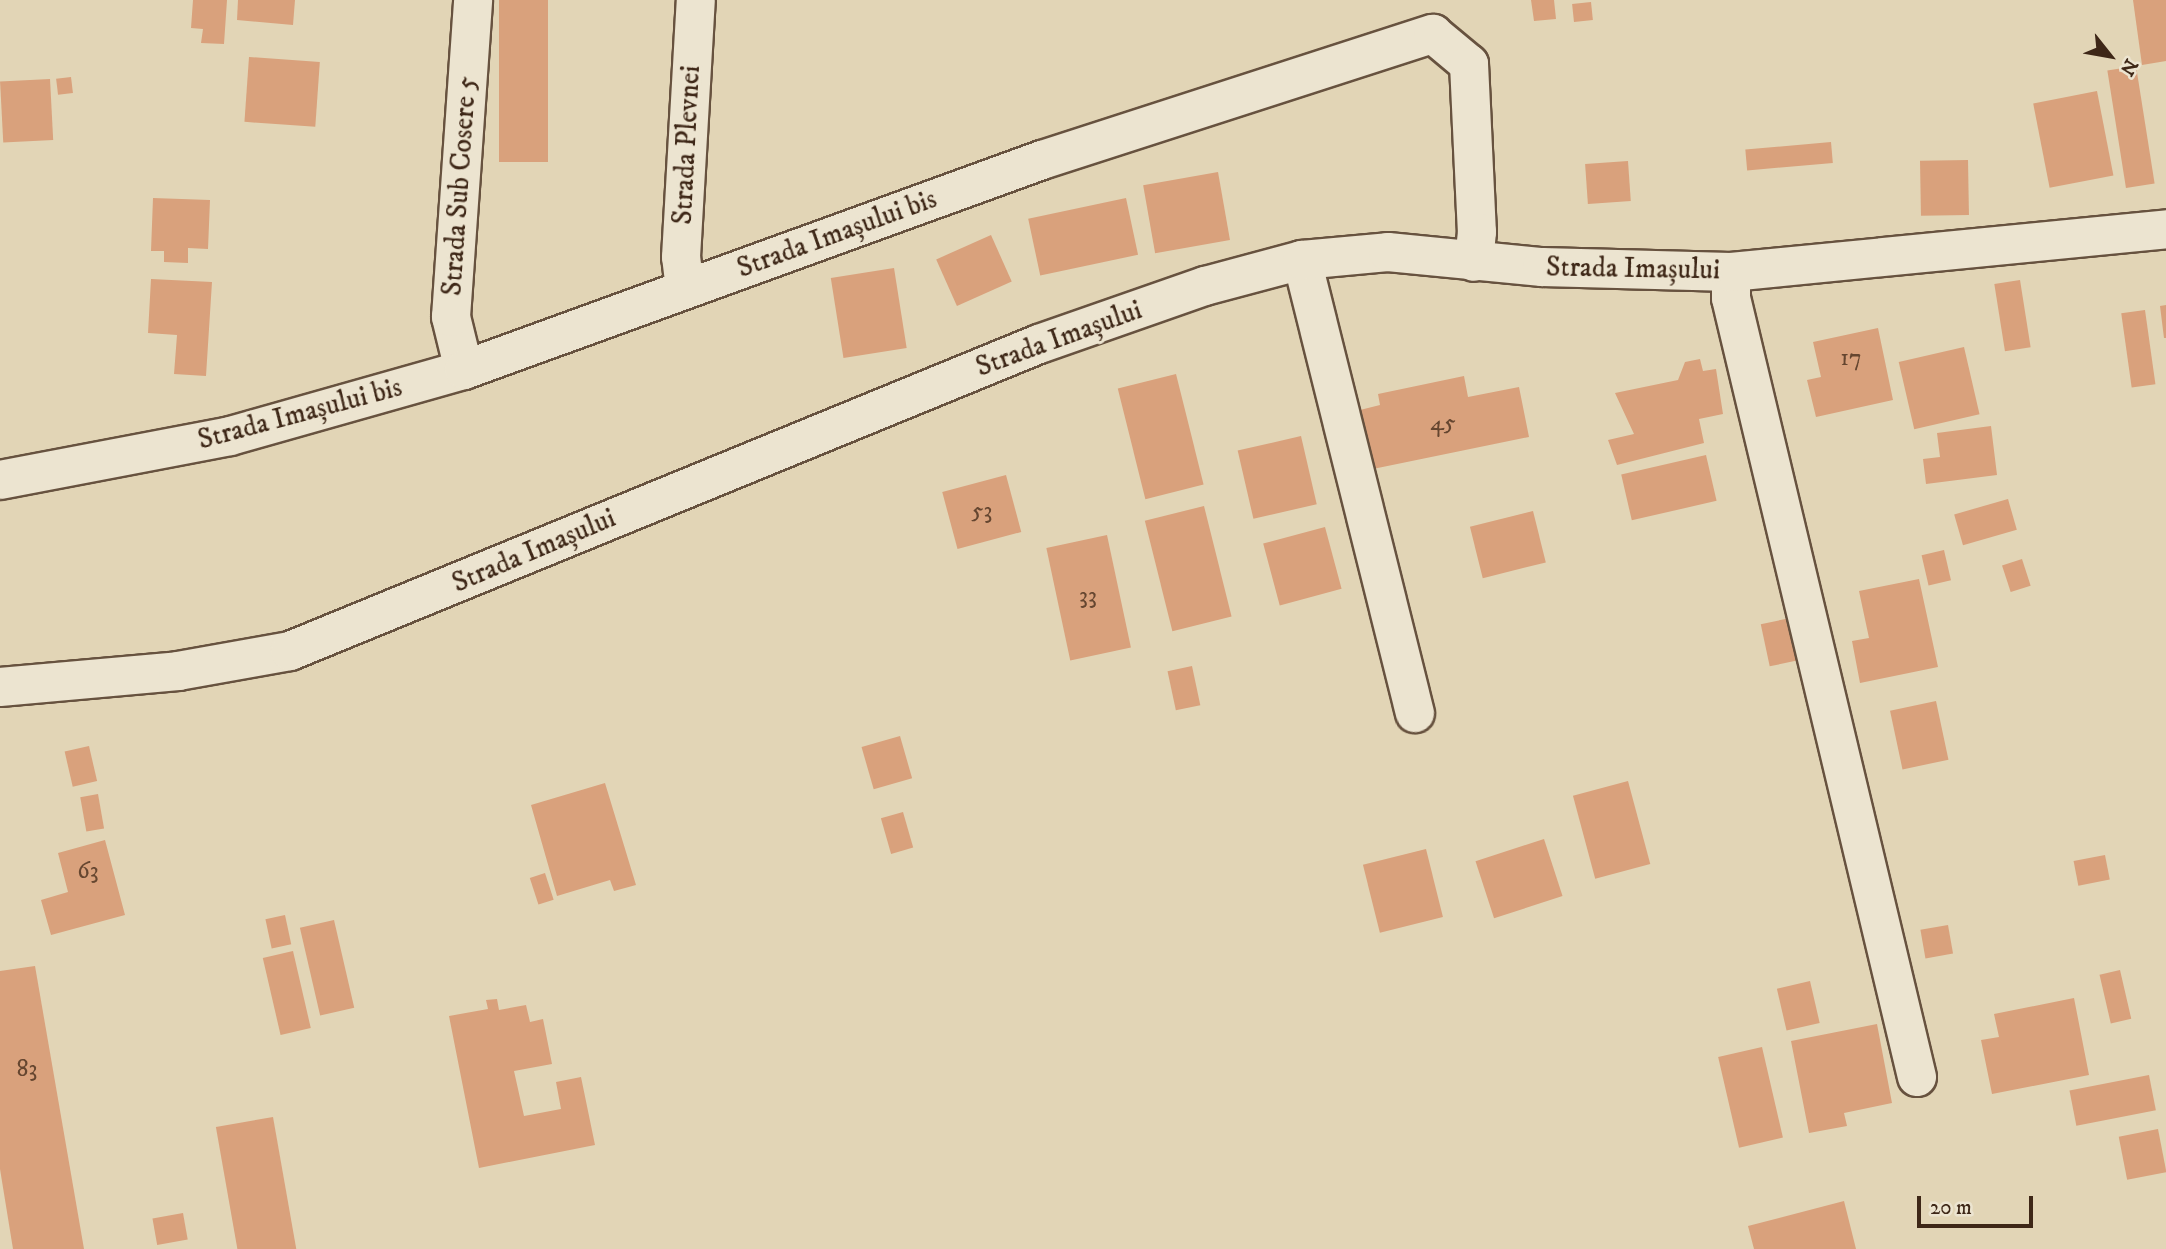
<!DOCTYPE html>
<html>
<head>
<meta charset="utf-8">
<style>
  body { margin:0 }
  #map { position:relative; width:2166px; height:1249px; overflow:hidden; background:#e2d5b6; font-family:"IM FELL DW Pica",serif }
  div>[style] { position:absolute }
  .building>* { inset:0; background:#d9a17c; transform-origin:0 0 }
  .roads { filter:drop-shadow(2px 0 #67523f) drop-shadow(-2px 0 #67523f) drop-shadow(0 2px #67523f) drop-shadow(0 -2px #67523f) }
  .minor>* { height:38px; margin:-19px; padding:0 19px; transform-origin:19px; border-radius:19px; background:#ece4d0 }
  span { translate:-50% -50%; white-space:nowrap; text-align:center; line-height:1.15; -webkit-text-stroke:6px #ece4d0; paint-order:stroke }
  .number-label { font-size:24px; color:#654630 }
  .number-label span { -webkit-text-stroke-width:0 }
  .street-label { font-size:28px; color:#3e2717 }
  .north { position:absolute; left:2075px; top:21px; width:70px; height:70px; -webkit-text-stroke:5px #ece4d0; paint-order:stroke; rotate:121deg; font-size:19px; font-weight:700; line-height:28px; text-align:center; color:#3e2717 }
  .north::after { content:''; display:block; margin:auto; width:24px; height:32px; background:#3e2717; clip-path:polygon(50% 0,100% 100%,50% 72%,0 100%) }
  .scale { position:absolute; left:1917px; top:1196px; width:116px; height:32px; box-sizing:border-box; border:4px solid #3e2717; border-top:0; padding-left:9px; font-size:21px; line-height:24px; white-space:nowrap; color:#3e2717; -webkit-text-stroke:5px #ece4d0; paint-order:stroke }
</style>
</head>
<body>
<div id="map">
  <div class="building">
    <i style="clip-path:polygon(193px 0,227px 0,224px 44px,201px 43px,203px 29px,191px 28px)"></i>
    <i style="clip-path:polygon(238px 0,295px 0,293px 25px,237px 20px)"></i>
    <i style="left:499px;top:0;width:49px;height:162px"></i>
    <i style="clip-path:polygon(1531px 0,1554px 0,1556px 19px,1534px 21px)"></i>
    <i style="clip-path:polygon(2133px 0,2166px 0,2166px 61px,2142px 65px)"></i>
    <i style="left:1591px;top:2px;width:18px;height:19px;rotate:84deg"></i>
    <i style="left:249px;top:57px;width:71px;height:65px;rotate:4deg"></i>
    <i style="left:2136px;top:66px;width:119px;height:29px;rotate:81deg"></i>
    <i style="left:71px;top:77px;width:16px;height:15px;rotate:83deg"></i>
    <i style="left:50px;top:79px;width:61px;height:50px;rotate:87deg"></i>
    <i style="left:2097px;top:91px;width:86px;height:65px;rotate:79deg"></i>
    <i style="left:1831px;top:142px;width:21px;height:86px;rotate:85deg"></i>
    <i style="left:1968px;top:160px;width:55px;height:48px;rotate:89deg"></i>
    <i style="left:1628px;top:161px;width:40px;height:43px;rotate:86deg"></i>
    <i style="left:1218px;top:172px;width:69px;height:76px;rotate:80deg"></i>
    <i style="clip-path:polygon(153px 198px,210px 200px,208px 249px,188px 248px,188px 263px,164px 262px,164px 251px,151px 251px)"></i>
    <i style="left:1126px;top:198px;width:58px;height:100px;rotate:78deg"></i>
    <i style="left:991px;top:235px;width:51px;height:60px;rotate:66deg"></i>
    <i style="left:894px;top:268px;width:81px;height:64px;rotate:81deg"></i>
    <i style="clip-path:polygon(151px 279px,212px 282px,206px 376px,174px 374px,177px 335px,148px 333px)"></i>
    <i style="left:2020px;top:280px;width:68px;height:26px;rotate:81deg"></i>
    <i style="clip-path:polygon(2166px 305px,2166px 338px,2164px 338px,2160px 306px)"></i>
    <i style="left:2145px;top:310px;width:75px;height:24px;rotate:82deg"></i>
    <i style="clip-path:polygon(1878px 328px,1893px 400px,1816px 417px,1807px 380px,1821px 377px,1813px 342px)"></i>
    <i style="left:1964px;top:347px;width:69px;height:67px;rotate:77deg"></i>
    <i style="clip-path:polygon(1700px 359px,1703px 371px,1716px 369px,1723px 414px,1699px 419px,1704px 443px,1617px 465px,1608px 440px,1634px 434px,1615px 393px,1678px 380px,1685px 362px)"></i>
    <i style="left:1176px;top:374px;width:114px;height:60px;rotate:76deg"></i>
    <i style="clip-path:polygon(1464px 376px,1468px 397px,1519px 387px,1529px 437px,1368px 470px,1356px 411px,1380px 405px,1378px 394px)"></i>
    <i style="clip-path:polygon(1991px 426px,1997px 475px,1926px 484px,1923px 459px,1940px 457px,1937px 433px)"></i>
    <i style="left:1301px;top:436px;width:70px;height:65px;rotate:77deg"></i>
    <i style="left:1706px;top:455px;width:47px;height:87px;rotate:77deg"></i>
    <i style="left:1006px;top:475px;width:59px;height:66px;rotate:75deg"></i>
    <i style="left:2008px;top:499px;width:32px;height:56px;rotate:74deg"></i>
    <i style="left:1204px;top:506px;width:114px;height:61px;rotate:76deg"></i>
    <i style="left:1533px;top:511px;width:53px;height:65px;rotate:76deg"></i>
    <i style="left:1325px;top:527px;width:64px;height:64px;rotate:75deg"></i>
    <i style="left:1107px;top:535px;width:115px;height:62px;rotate:78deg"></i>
    <i style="left:1944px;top:550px;width:31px;height:23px;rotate:77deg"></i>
    <i style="left:2022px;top:559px;width:28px;height:21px;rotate:72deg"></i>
    <i style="clip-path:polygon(1919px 579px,1938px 667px,1860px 683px,1852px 641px,1869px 638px,1859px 591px)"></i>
    <i style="left:1795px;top:617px;width:43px;height:35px;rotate:78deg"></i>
    <i style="left:1192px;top:666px;width:40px;height:25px;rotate:78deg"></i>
    <i style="left:1936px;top:701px;width:60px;height:47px;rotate:78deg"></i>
    <i style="left:900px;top:736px;width:44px;height:40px;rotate:74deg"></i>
    <i style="left:89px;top:746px;width:36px;height:25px;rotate:77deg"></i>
    <i style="left:1628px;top:781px;width:86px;height:57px;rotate:75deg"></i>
    <i style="clip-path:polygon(605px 783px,636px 885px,614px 891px,610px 880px,557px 896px,531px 805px)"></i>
    <i style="left:98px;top:794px;width:35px;height:18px;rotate:80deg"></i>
    <i style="left:903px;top:812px;width:37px;height:23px;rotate:74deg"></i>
    <i style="left:1544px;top:839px;width:60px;height:72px;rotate:72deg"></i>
    <i style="clip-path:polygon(105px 840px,125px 915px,51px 935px,41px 900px,68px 892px,58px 853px)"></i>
    <i style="left:1426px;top:849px;width:70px;height:65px;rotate:76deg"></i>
    <i style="left:2105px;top:855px;width:25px;height:32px;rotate:79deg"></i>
    <i style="left:545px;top:873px;width:28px;height:16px;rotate:72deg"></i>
    <i style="left:285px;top:915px;width:30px;height:20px;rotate:78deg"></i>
    <i style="left:334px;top:920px;width:90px;height:35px;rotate:77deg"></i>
    <i style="left:1948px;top:925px;width:29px;height:28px;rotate:80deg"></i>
    <i style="left:293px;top:951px;width:79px;height:31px;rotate:77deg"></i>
    <i style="clip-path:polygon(35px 966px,84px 1249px,13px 1249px,0 1169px,0 971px)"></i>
    <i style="left:2120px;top:970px;width:50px;height:21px;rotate:77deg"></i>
    <i style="left:1810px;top:981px;width:43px;height:34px;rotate:77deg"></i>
    <i style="clip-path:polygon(2074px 998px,2089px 1075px,1992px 1094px,1981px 1040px,1999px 1037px,1994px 1014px)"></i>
    <i style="clip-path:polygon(497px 999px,499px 1010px,526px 1005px,530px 1022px,543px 1019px,552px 1064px,514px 1071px,524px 1116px,561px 1109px,556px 1082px,581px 1077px,595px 1145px,479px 1168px,449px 1016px,488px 1009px,486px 1000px)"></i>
    <i style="clip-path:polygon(1877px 1024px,1892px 1103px,1844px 1113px,1847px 1126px,1809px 1133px,1791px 1041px)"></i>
    <i style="left:1762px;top:1047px;width:93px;height:45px;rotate:77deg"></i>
    <i style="left:2149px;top:1075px;width:36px;height:81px;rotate:79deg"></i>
    <i style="left:273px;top:1117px;width:134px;height:58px;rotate:80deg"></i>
    <i style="left:2158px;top:1129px;width:44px;height:40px;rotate:79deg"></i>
    <i style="clip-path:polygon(1844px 1201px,1856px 1249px,1754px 1249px,1748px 1226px)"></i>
    <i style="left:183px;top:1213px;width:27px;height:31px;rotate:80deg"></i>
  </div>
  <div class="roads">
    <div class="minor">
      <i style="left:1302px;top:260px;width:467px;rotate:76deg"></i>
      <i style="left:1731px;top:272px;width:26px;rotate:90deg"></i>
      <i style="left:1731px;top:298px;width:801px;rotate:76.57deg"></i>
      <i style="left:685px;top:289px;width:32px;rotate:-97deg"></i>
      <i style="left:681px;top:257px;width:257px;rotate:-86.7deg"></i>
      <i style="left:464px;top:370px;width:55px;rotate:-103.8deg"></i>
      <i style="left:451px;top:317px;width:318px;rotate:-86deg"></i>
      <i style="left:0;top:480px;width:234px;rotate:-10.8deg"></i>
      <i style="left:230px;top:436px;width:243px;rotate:-15.8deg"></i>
      <i style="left:464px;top:370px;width:615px;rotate:-19.97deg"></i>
      <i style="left:1042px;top:160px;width:411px;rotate:-17.9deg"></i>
      <i style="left:1433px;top:34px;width:47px;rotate:39.8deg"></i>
      <i style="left:1469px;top:64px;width:168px;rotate:87.3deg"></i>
      <i style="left:1477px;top:232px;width:30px;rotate:96deg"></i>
      <i style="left:0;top:687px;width:179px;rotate:-5.1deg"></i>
      <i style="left:178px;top:671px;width:114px;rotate:-10.1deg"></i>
      <i style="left:290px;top:651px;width:809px;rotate:-22.29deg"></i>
      <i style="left:1039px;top:344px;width:176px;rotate:-19.3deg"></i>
      <i style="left:1205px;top:286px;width:100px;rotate:-15deg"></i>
      <i style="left:1302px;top:260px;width:86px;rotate:-5.3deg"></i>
      <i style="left:1388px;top:252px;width:155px;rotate:5.6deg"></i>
      <i style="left:1542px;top:267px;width:189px;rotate:1.5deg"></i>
      <i style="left:1731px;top:272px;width:437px;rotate:-5.6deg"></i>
    </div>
  </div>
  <div class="number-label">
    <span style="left:1851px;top:359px">17</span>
    <span style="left:1443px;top:424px">45</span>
    <span style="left:982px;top:512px">53</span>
    <span style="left:1088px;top:597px">33</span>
    <span style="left:88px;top:872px">63</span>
    <span style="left:27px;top:1070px">83</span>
  </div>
  <div class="street-label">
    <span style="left:687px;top:145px;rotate:-87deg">Strada Plevnei</span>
    <span style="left:460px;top:186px;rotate:-86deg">Strada Sub Cosere 5</span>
    <span style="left:837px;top:234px;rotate:-20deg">Strada Imașului bis</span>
    <span style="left:1633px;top:269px;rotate:1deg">Strada Imașului</span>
    <span style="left:1059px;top:339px;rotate:-20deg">Strada Imașului</span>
    <span style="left:300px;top:414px;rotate:-15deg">Strada Imașului bis</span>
    <span style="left:534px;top:551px;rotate:-23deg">Strada Imașului</span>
  </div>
  <div class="north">N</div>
  <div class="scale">20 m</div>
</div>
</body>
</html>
